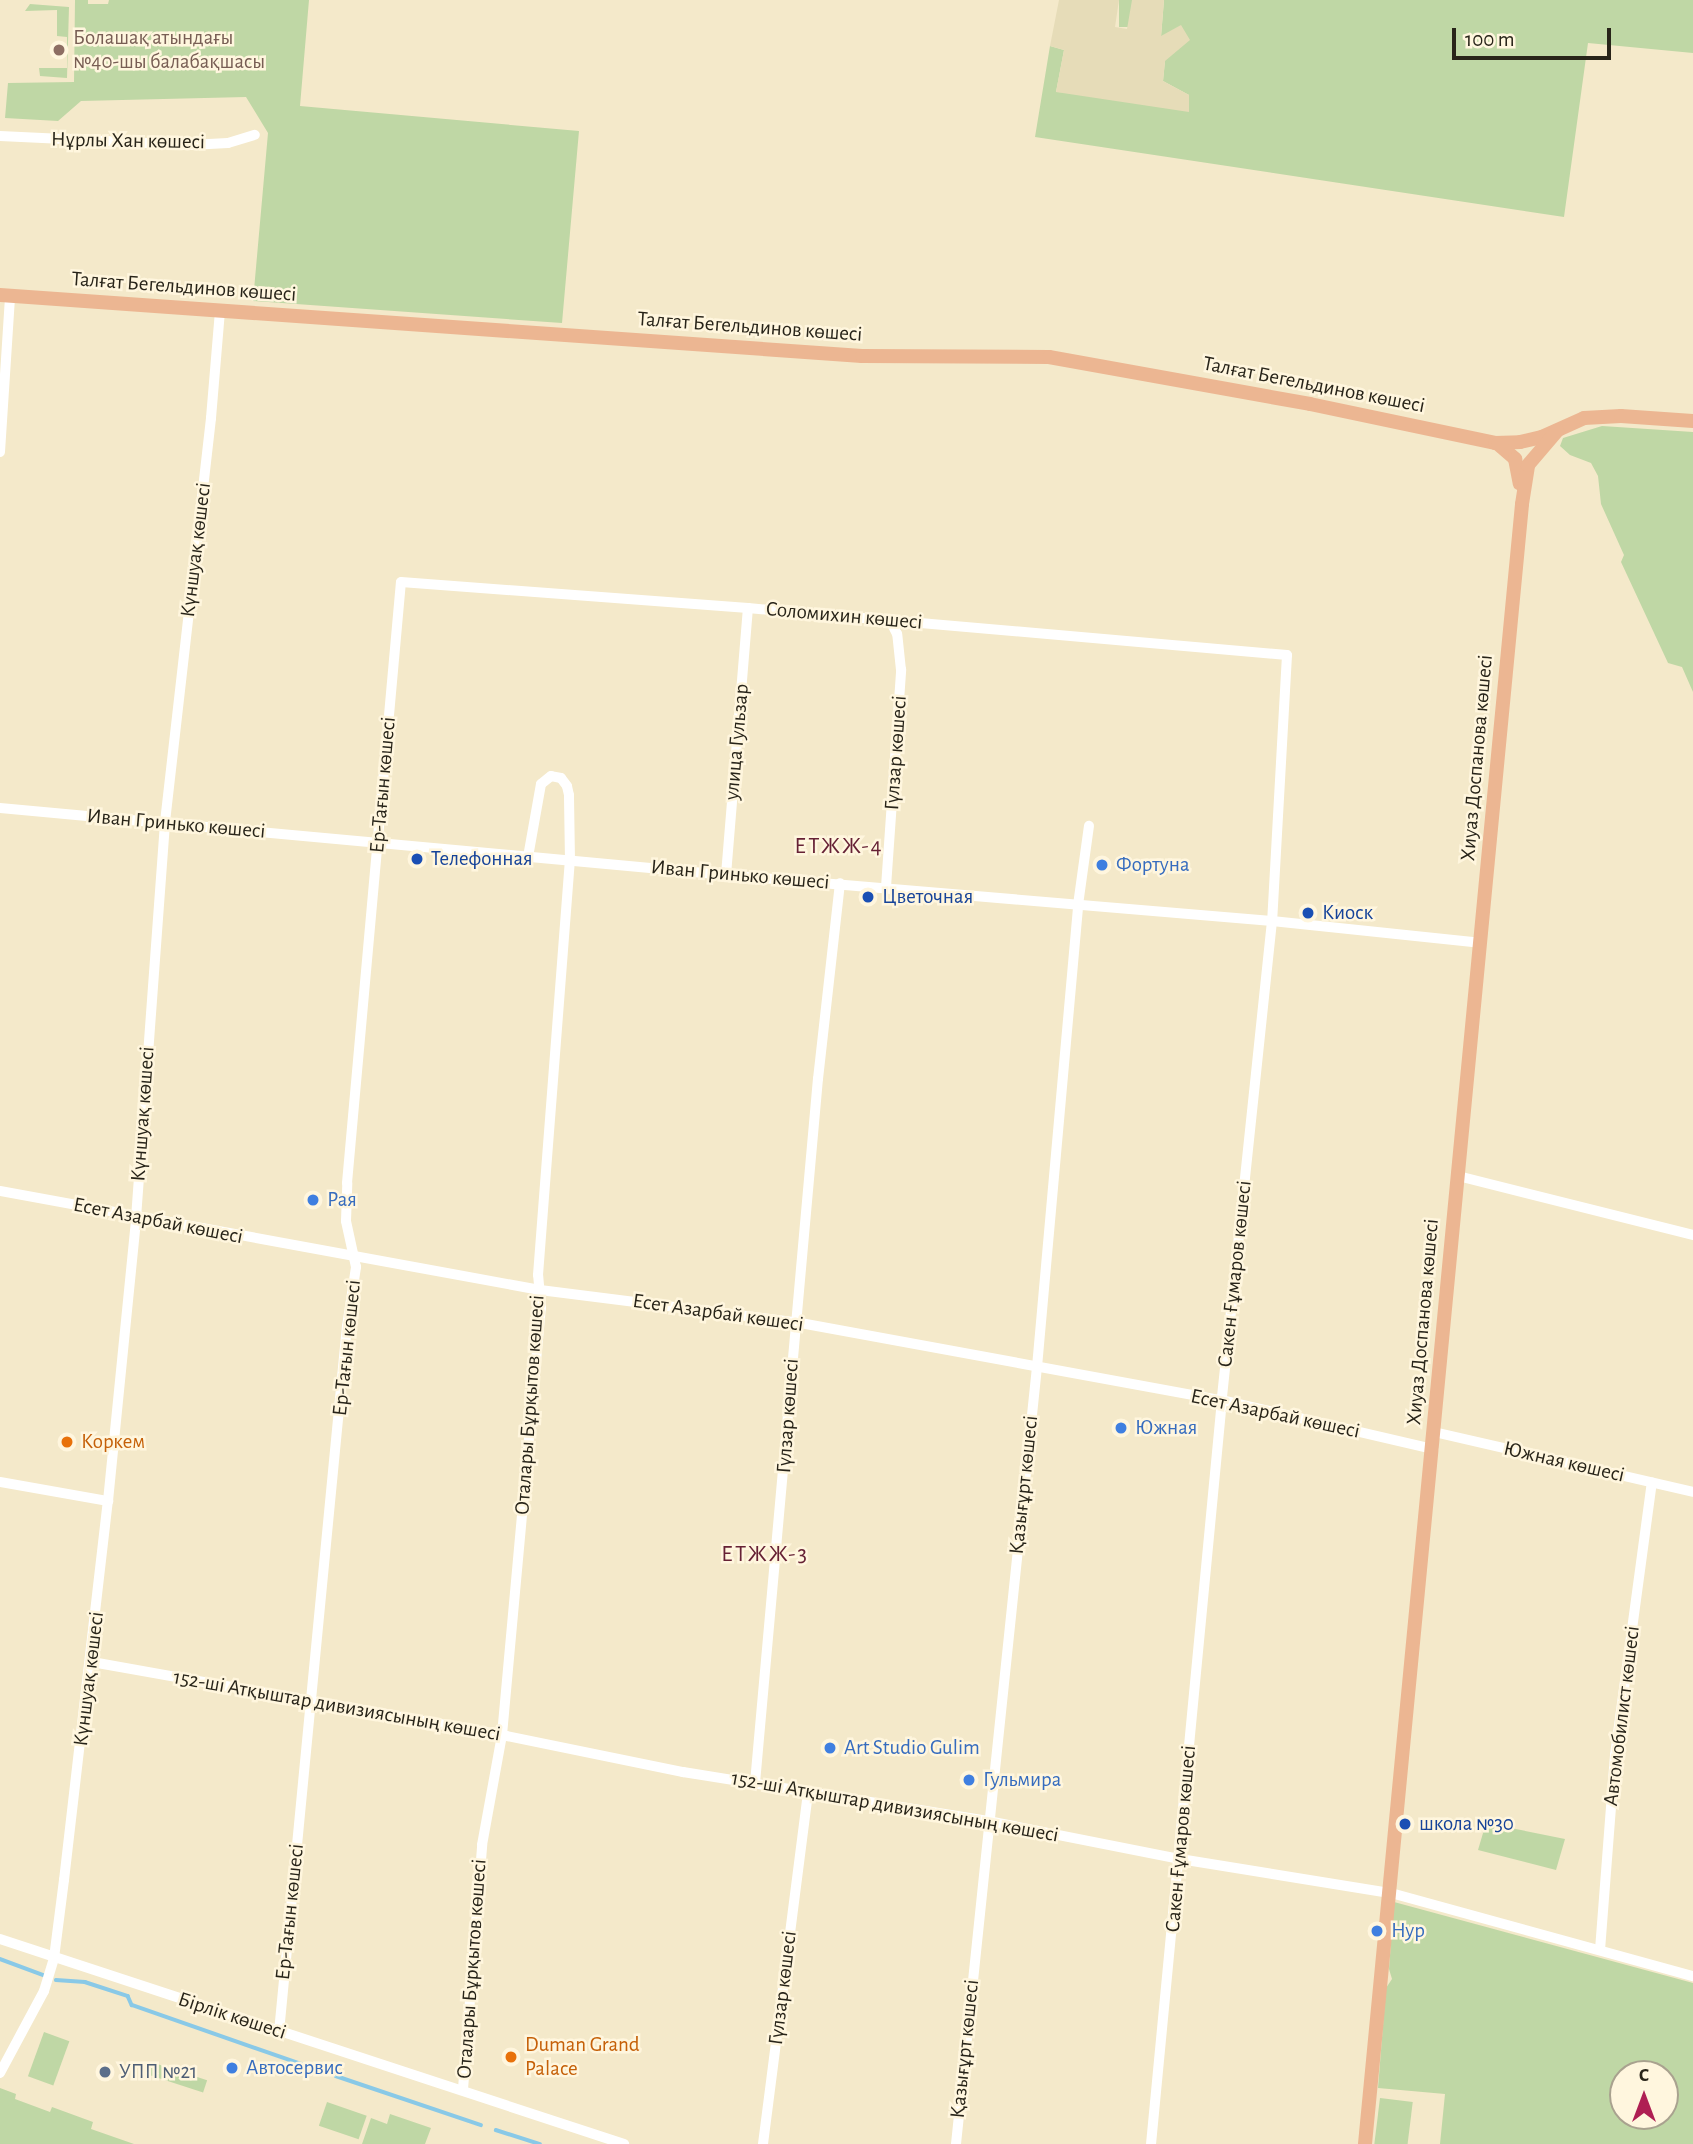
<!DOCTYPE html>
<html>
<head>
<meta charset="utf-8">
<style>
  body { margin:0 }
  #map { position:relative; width:1693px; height:2144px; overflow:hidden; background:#f4e9ca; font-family:"Alegreya Sans",sans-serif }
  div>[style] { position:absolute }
  .green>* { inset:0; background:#bfd7a5; transform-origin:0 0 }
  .sand>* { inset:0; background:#e6dcb8 }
  .stream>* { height:3.5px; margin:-1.75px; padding:0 1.75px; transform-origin:1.75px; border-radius:1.75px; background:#89c9e7 }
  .minor>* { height:10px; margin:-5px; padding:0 5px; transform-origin:5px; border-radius:5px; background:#fff }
  .major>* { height:14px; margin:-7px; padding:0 7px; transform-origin:7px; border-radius:7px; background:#ecb692 }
  .dots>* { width:19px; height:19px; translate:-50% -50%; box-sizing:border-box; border:4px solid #fff6de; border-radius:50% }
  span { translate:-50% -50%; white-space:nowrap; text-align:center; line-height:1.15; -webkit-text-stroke:5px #fff6de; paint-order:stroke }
  .education-label { font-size:21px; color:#785e54 }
  .left { translate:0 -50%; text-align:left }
  .street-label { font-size:21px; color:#282419 }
  .transit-label { font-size:21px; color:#164399 }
  .shop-label { font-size:21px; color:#366cbe }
  .food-label { font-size:21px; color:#c56008 }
  .service-label { font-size:21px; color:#4e5e75 }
  .neighbourhood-label { font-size:23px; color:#662135; letter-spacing:2px }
  .north { position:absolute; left:1609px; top:2060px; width:70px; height:70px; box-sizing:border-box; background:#fff6de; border:2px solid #a9a28f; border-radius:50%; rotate:0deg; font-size:19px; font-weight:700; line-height:28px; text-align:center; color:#282419 }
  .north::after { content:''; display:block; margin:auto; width:24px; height:32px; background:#af1f53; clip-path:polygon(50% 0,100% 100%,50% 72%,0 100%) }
  .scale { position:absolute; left:1452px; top:28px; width:159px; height:32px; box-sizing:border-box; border:4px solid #282419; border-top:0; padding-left:9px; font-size:21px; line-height:24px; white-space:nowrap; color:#282419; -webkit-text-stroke:5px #fff6de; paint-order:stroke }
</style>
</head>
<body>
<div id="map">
  <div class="green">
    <i style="clip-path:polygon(75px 0,88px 0,88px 4px,108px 4px,109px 0,309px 0,300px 106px,579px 131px,562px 323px,253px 301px,268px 133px,246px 97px,81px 101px,58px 121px,5px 118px,8px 83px,74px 82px)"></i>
    <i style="left:1119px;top:0;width:13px;height:27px"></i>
    <i style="clip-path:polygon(1164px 0,1693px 0,1693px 53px,1588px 43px,1564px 217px,1035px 137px,1050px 46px,1064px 50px,1056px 92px,1189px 95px,1163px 81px,1165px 61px,1161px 37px)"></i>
    <i style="clip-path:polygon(30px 4px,69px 7px,67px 78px,40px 76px,39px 68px,67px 68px,67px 37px,57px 36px,57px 10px,25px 11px)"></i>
    <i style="clip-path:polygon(1602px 426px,1693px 432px,1693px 692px,1682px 667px,1668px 663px,1621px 562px,1624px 555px,1601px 504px,1598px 476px,1591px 463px,1570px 455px,1560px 446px,1563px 438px)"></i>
    <i style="clip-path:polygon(1486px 1823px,1565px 1839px,1556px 1870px,1478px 1850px)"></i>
    <i style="clip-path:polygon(evenodd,1394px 1902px,1693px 1983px,1693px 2144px,1440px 2144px,1445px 2094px,1378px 2088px,1386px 1988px,1392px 1979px,1389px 1969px,1394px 1902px,1623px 2074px,1665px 2074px,1665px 2116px,1623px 2116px,1623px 2074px)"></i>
    <i style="left:44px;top:2032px;width:27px;height:47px;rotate:20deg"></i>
    <i style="left:151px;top:2062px;width:59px;height:13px;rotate:18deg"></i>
    <i style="clip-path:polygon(0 2088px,16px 2094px,15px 2099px,50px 2112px,52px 2107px,93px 2122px,91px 2129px,134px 2144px,0 2144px)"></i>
    <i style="left:1380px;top:2098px;width:33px;height:47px;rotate:7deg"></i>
    <i style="left:327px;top:2102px;width:42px;height:25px;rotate:19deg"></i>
    <i style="clip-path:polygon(390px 2114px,431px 2128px,425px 2144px,362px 2144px,371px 2118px,387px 2124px)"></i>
  </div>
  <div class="sand">
    <i style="clip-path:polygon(1059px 0,1119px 0,1115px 27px,1127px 29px,1132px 0,1164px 0,1161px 36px,1181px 25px,1190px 40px,1165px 61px,1163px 81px,1189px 95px,1189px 112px,1056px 92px,1064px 50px,1050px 46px)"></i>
  </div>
  <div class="stream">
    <i style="left:0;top:1959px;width:46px;rotate:20.4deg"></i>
    <i style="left:56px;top:1980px;width:29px;rotate:4deg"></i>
    <i style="left:85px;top:1982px;width:45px;rotate:18deg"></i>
    <i style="left:128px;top:1996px;width:10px;rotate:66deg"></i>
    <i style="left:132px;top:2005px;width:200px;rotate:19.2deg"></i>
    <i style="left:336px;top:2076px;width:153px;rotate:18.7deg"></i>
    <i style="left:496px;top:2130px;width:46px;rotate:17.7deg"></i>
  </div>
  <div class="minor">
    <i style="left:0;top:136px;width:190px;rotate:2.7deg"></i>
    <i style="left:190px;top:145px;width:38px;rotate:-3deg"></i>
    <i style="left:228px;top:143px;width:28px;rotate:-17deg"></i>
    <i style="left:0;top:452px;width:156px;rotate:-86.3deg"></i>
    <i style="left:0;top:808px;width:729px;rotate:5.27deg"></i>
    <i style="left:726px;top:875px;width:548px;rotate:4.82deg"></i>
    <i style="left:1272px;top:921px;width:209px;rotate:6deg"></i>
    <i style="left:726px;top:875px;width:268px;rotate:-85.3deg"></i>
    <i style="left:886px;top:887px;width:218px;rotate:-86deg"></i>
    <i style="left:901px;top:670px;width:36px;rotate:-96deg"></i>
    <i style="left:897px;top:634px;width:16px;rotate:-117deg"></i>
    <i style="left:1458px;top:1176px;width:242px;rotate:14.1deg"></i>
    <i style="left:0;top:1191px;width:549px;rotate:10.39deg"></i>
    <i style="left:540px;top:1290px;width:257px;rotate:7.2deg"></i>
    <i style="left:795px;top:1322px;width:434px;rotate:10.4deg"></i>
    <i style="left:1222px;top:1400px;width:217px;rotate:13.1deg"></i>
    <i style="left:1434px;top:1432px;width:266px;rotate:13deg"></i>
    <i style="left:0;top:1482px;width:110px;rotate:10deg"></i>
    <i style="left:92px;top:1662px;width:416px;rotate:10.1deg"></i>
    <i style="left:502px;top:1735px;width:185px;rotate:11.6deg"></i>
    <i style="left:683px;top:1772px;width:309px;rotate:9.1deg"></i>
    <i style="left:988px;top:1821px;width:196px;rotate:11.2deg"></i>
    <i style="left:1180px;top:1859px;width:214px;rotate:9.2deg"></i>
    <i style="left:1391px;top:1893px;width:313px;rotate:15.4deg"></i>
    <i style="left:755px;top:1783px;width:707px;rotate:-84.89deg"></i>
    <i style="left:818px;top:1079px;width:197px;rotate:-83.6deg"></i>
    <i style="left:0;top:1939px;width:657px;rotate:18.19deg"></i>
    <i style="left:1600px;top:1950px;width:196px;rotate:-85.6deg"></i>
    <i style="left:1615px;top:1755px;width:275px;rotate:-82.3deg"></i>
    <i style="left:279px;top:2032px;width:709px;rotate:-84.5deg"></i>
    <i style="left:347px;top:1326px;width:60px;rotate:-81.3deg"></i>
    <i style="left:356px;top:1267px;width:47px;rotate:-102.3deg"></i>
    <i style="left:346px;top:1221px;width:38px;rotate:-88deg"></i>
    <i style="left:347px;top:1183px;width:603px;rotate:-84.87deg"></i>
    <i style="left:401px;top:582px;width:348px;rotate:4.3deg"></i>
    <i style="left:748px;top:608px;width:541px;rotate:4.98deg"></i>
    <i style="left:1287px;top:655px;width:266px;rotate:93.2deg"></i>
    <i style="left:1272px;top:921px;width:482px;rotate:96deg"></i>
    <i style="left:1222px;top:1400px;width:747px;rotate:95.45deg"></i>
    <i style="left:0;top:2073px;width:93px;rotate:-61.8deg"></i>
    <i style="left:44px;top:1991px;width:34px;rotate:-73deg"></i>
    <i style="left:54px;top:1958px;width:79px;rotate:-82.7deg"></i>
    <i style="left:64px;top:1880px;width:382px;rotate:-83.4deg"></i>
    <i style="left:108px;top:1501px;width:284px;rotate:-84.3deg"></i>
    <i style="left:136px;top:1218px;width:397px;rotate:-85.8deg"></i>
    <i style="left:165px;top:822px;width:407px;rotate:-83.5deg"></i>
    <i style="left:211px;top:418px;width:108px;rotate:-85.2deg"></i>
    <i style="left:463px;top:2089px;width:245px;rotate:-85.5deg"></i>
    <i style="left:482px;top:1845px;width:112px;rotate:-79.7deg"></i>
    <i style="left:502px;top:1735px;width:429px;rotate:-84.8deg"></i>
    <i style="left:541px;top:1308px;width:33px;rotate:-95deg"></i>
    <i style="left:538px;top:1275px;width:415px;rotate:-85.6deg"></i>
    <i style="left:570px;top:861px;width:66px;rotate:-90.9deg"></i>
    <i style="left:569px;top:795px;width:9px;rotate:-103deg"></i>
    <i style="left:567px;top:786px;width:10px;rotate:-127deg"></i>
    <i style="left:561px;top:778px;width:10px;rotate:-169deg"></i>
    <i style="left:551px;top:776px;width:13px;rotate:141deg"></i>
    <i style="left:541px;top:784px;width:74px;rotate:100.1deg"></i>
    <i style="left:763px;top:2144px;width:356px;rotate:-82.7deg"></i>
    <i style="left:956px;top:2144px;width:781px;rotate:-84.05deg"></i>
    <i style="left:1037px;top:1367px;width:464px;rotate:-84.9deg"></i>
    <i style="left:1078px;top:905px;width:80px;rotate:-82.1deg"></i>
  </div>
  <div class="major">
    <i style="left:0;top:295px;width:864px;rotate:4.05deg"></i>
    <i style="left:862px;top:356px;width:187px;rotate:0.3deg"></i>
    <i style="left:1049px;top:357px;width:265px;rotate:10.2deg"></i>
    <i style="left:1310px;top:404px;width:189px;rotate:11.9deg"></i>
    <i style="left:1495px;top:443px;width:25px;rotate:-2deg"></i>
    <i style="left:1520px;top:442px;width:23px;rotate:-13deg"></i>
    <i style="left:1542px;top:437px;width:46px;rotate:-24.3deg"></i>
    <i style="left:1584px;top:418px;width:37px;rotate:-3deg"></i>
    <i style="left:1621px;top:416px;width:72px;rotate:4deg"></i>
    <i style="left:1498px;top:444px;width:23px;rotate:41deg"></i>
    <i style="left:1515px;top:459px;width:25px;rotate:79deg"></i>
    <i style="left:1365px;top:2144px;width:1647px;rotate:-84.53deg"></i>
    <i style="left:1522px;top:504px;width:39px;rotate:-81deg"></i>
    <i style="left:1528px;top:465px;width:45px;rotate:-49.5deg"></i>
  </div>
  <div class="dots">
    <i style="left:59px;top:50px;background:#8d6e63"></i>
    <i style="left:417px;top:859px;background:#1a4fb4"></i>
    <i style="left:1102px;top:865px;background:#3f7fe0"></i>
    <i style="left:868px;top:897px;background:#1a4fb4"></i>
    <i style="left:1308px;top:913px;background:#1a4fb4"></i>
    <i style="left:313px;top:1200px;background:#3f7fe0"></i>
    <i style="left:1121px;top:1428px;background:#3f7fe0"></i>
    <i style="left:67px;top:1442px;background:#e8710a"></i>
    <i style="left:830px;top:1748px;background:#3f7fe0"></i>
    <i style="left:969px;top:1780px;background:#3f7fe0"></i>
    <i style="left:1405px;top:1824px;background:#1a4fb4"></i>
    <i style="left:1377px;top:1931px;background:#3f7fe0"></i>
    <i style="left:511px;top:2057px;background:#e8710a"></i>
    <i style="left:232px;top:2068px;background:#3f7fe0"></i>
    <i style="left:105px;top:2072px;background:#5c6f8a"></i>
  </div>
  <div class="education-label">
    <span class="left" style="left:73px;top:50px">Болашақ атындағы<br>№40-шы балабақшасы</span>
  </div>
  <div class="street-label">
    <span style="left:128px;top:141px;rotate:1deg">Нұрлы Хан көшесі</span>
    <span style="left:184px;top:287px;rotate:4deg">Талғат Бегельдинов көшесі</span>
    <span style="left:750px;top:327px;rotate:4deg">Талғат Бегельдинов көшесі</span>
    <span style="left:1314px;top:385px;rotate:11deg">Талғат Бегельдинов көшесі</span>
    <span style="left:196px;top:550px;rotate:-83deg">Күншуақ көшесі</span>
    <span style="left:844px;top:616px;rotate:5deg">Соломихин көшесі</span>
    <span style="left:737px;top:742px;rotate:-85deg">улица Гульзар</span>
    <span style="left:896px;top:753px;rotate:-86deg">Гүлзар көшесі</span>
    <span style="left:1477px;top:758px;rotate:-85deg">Хиуаз Доспанова көшесі</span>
    <span style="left:383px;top:785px;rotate:-85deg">Ер-Тағын көшесі</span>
    <span style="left:176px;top:824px;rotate:5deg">Иван Гринько көшесі</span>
    <span style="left:740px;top:875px;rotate:5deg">Иван Гринько көшесі</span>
    <span style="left:143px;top:1114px;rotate:-86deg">Күншуақ көшесі</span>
    <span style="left:158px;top:1221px;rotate:11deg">Есет Азарбай көшесі</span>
    <span style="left:1235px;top:1274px;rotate:-84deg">Сакен Ғұмаров көшесі</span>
    <span style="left:718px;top:1313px;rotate:8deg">Есет Азарбай көшесі</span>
    <span style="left:1423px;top:1322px;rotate:-85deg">Хиуаз Доспанова көшесі</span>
    <span style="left:347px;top:1348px;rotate:-84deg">Ер-Тағын көшесі</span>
    <span style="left:530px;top:1405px;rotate:-86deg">Оталары Бұрқытов көшесі</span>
    <span style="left:1275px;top:1414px;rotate:12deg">Есет Азарбай көшесі</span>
    <span style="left:788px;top:1416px;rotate:-86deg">Гүлзар көшесі</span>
    <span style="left:1564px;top:1462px;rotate:13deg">Южная көшесі</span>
    <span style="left:1024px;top:1485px;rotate:-84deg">Қазығұрт көшесі</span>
    <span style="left:89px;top:1679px;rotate:-83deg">Күншуақ көшесі</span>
    <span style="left:337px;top:1706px;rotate:10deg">152-ші Атқыштар дивизиясының көшесі</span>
    <span style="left:1622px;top:1716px;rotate:-83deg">Автомобилист көшесі</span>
    <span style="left:895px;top:1807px;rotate:10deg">152-ші Атқыштар дивизиясының көшесі</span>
    <span style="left:1181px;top:1839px;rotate:-85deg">Сакен Ғұмаров көшесі</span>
    <span style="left:290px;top:1912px;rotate:-84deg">Ер-Тағын көшесі</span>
    <span style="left:472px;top:1969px;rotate:-86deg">Оталары Бұрқытов көшесі</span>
    <span style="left:783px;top:1988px;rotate:-83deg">Гүлзар көшесі</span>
    <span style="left:232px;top:2016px;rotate:18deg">Бірлік көшесі</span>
    <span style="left:965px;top:2049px;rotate:-84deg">Қазығұрт көшесі</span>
  </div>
  <div class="transit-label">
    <span class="left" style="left:431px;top:859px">Телефонная</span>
    <span class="left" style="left:882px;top:897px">Цветочная</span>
    <span class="left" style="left:1322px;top:913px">Киоск</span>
    <span class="left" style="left:1419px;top:1824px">школа №30</span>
  </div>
  <div class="shop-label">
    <span class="left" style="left:1116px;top:865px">Фортуна</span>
    <span class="left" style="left:327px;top:1200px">Рая</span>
    <span class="left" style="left:1135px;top:1428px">Южная</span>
    <span class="left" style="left:844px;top:1748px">Art Studio Gulim</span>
    <span class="left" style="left:983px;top:1780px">Гульмира</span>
    <span class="left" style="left:1391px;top:1931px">Нур</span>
    <span class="left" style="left:246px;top:2068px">Автосервис</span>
  </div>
  <div class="food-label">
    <span class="left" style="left:81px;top:1442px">Коркем</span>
    <span class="left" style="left:525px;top:2057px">Duman Grand<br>Palace</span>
  </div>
  <div class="service-label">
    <span class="left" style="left:119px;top:2072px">УПП №21</span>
  </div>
  <div class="neighbourhood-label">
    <span style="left:839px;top:847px">ЕТЖЖ-4</span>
    <span style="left:765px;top:1555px">ЕТЖЖ-3</span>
  </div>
  <div class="north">С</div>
  <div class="scale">100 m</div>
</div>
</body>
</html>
